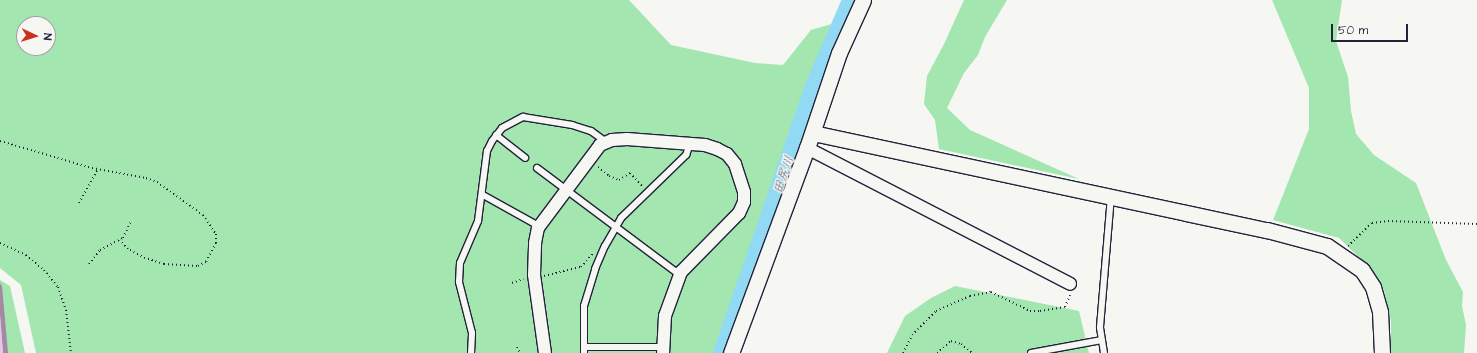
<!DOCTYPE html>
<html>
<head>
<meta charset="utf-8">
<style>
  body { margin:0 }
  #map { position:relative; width:1477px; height:353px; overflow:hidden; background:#f6f6f2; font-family:"Architects Daughter","Klee One",sans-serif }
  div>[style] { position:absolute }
  .green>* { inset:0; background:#a3e6b0 }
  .river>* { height:19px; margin:-9.5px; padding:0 9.5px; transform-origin:9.5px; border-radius:9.5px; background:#92daf3 }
  .path>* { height:2px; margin-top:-1px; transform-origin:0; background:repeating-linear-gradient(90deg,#22223b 0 1px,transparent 0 4px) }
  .roads { filter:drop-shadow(1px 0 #22223b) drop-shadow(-1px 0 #22223b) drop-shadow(0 1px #22223b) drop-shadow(0 -1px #22223b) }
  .service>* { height:6px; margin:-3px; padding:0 3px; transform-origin:3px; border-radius:3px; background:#f6f6f2 }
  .minor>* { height:12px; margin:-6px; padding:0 6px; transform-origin:6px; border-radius:6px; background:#f6f6f2 }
  .tertiary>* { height:15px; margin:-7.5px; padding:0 7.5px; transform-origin:7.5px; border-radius:7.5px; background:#f6f6f2 }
  .shaded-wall>* { inset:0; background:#a488a4 }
  .building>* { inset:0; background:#ebc2eb }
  span { translate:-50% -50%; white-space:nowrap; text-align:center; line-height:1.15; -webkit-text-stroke:3px #f6f6f2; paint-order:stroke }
  .water-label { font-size:13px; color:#445972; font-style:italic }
  .north { position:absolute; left:16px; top:16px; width:40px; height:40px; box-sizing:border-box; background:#f6f6f2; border:1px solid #a1a1a9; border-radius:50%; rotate:94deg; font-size:11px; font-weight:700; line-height:16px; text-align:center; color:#22223b }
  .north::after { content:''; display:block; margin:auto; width:14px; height:18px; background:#c8321e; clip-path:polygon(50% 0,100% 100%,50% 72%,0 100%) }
  .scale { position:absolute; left:1331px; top:24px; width:77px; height:18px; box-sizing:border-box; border:2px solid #22223b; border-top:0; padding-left:5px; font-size:12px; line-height:14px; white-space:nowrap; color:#22223b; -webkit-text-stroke:3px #f6f6f2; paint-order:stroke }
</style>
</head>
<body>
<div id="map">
  <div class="green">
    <i style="clip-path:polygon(evenodd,0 0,629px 0,671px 45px,755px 63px,783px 65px,811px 30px,845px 20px,812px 103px,725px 353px,36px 353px,21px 285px,0 268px,0 0,24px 24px,48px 24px,48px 48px,24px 48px,24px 24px)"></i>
    <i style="clip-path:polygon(964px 0,1007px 0,985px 37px,978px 55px,964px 73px,947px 108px,970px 130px,1079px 179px,939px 149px,935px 120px,924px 104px,927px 76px,944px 44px)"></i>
    <i style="clip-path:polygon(1272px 0,1342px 0,1336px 41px,1348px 77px,1351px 111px,1356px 134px,1374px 155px,1416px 183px,1446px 260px,1463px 292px,1462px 306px,1466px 325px,1464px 353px,1391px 353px,1391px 321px,1384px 290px,1367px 265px,1339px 238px,1273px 220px,1309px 129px,1309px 88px)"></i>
    <i style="clip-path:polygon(0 280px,10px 286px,25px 353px,0 353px)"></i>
    <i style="clip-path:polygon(955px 286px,1079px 311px,1089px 353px,887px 353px,905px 316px,931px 298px)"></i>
  </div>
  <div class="river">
    <i style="left:722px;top:353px;width:282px;rotate:-71deg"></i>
    <i style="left:814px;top:86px;width:94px;rotate:-66.7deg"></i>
  </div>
  <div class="path">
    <i style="left:0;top:141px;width:96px;rotate:16.4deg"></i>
    <i style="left:92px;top:168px;width:55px;rotate:10.5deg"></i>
    <i style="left:146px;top:178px;width:12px;rotate:20deg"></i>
    <i style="left:157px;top:182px;width:57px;rotate:35.7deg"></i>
    <i style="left:203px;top:215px;width:23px;rotate:56deg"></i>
    <i style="left:216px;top:234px;width:9px;rotate:90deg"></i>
    <i style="left:216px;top:243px;width:21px;rotate:118deg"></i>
    <i style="left:206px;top:262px;width:10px;rotate:156deg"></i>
    <i style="left:197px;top:266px;width:16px;rotate:-176deg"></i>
    <i style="left:181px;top:265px;width:17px;rotate:-177deg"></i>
    <i style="left:164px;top:264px;width:20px;rotate:-162deg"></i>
    <i style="left:145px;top:258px;width:19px;rotate:-152deg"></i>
    <i style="left:128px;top:249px;width:12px;rotate:-132deg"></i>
    <i style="left:598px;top:167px;width:14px;rotate:39deg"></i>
    <i style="left:609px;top:176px;width:11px;rotate:22deg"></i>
    <i style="left:619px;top:180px;width:13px;rotate:-32deg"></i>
    <i style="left:630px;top:173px;width:19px;rotate:47deg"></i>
    <i style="left:79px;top:203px;width:39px;rotate:-61deg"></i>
    <i style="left:0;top:243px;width:29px;rotate:25deg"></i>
    <i style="left:26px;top:255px;width:23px;rotate:40deg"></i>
    <i style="left:44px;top:270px;width:22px;rotate:51deg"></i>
    <i style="left:58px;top:287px;width:24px;rotate:71deg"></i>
    <i style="left:66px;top:310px;width:43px;rotate:83.4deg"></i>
    <i style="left:1348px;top:246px;width:33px;rotate:-44deg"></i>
    <i style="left:1372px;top:223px;width:16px;rotate:-7deg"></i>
    <i style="left:1388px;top:221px;width:89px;rotate:1.9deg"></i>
    <i style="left:89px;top:264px;width:18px;rotate:-52deg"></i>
    <i style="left:100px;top:250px;width:26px;rotate:-28deg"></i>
    <i style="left:123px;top:238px;width:17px;rotate:-65deg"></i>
    <i style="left:544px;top:276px;width:38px;rotate:-14deg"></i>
    <i style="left:581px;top:267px;width:20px;rotate:-49deg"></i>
    <i style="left:512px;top:283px;width:12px;rotate:-20deg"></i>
    <i style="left:517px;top:347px;width:7px;rotate:63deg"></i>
    <i style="left:903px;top:353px;width:20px;rotate:-63deg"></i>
    <i style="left:912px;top:335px;width:34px;rotate:-45deg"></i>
    <i style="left:936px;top:311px;width:37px;rotate:-24deg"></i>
    <i style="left:970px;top:296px;width:21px;rotate:-11deg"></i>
    <i style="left:991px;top:292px;width:43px;rotate:26deg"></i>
    <i style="left:1030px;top:311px;width:10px"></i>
    <i style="left:1040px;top:311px;width:25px;rotate:-9deg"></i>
    <i style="left:1065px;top:307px;width:13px;rotate:-67deg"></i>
    <i style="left:937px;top:353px;width:18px;rotate:-41deg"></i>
    <i style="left:951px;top:341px;width:10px;rotate:17deg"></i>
    <i style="left:961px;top:344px;width:14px;rotate:39deg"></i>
  </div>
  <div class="roads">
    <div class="service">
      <i style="left:496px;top:135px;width:37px;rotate:38deg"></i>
      <i style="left:537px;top:168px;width:179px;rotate:36.8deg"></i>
      <i style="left:483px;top:195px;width:64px;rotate:29deg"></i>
      <i style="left:584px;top:347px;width:80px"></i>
      <i style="left:471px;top:353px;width:20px;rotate:-87deg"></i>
      <i style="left:472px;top:333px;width:53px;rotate:-104.3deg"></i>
      <i style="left:459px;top:282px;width:19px;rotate:-87deg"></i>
      <i style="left:460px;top:263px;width:46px;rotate:-66.8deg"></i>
      <i style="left:478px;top:221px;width:71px;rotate:-82.7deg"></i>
      <i style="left:487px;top:151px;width:11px;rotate:-63deg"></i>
      <i style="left:492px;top:141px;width:16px;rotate:-52deg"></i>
      <i style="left:502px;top:128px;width:24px;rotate:-28deg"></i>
      <i style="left:523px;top:117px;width:50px;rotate:9.3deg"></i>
      <i style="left:572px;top:125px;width:20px;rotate:18deg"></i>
      <i style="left:591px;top:131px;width:19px;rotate:36deg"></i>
      <i style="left:584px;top:353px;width:47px;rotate:-90deg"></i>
      <i style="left:584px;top:306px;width:39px;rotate:-73deg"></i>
      <i style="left:595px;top:269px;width:25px;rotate:-67deg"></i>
      <i style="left:605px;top:246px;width:32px;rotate:-60deg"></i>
      <i style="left:621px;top:218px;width:91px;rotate:-44.1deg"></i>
      <i style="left:686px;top:155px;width:12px;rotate:-70deg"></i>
      <i style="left:1031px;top:353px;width:72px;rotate:-10.4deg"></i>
      <i style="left:1104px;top:353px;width:26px;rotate:-99deg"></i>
      <i style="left:1100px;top:327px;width:131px;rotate:-85.2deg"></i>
    </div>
    <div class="minor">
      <i style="left:807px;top:148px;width:296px;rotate:27.3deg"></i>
      <i style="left:545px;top:353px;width:79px;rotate:-98deg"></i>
      <i style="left:534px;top:275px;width:32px;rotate:-88deg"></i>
      <i style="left:535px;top:243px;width:15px;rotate:-79deg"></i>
      <i style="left:538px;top:228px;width:104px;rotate:-53.2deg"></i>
      <i style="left:600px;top:145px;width:13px;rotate:-23deg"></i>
      <i style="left:612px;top:140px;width:15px;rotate:-4deg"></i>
      <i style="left:627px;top:139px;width:78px;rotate:4.4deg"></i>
      <i style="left:705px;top:145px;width:13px;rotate:18deg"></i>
      <i style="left:717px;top:149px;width:11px;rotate:27deg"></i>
      <i style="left:727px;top:154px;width:13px;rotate:51deg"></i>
      <i style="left:735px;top:164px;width:29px;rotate:72deg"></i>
      <i style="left:744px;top:192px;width:10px;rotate:90deg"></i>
      <i style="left:744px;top:202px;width:12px;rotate:114deg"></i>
      <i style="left:739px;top:213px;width:83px;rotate:134.5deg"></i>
      <i style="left:681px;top:272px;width:47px;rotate:110deg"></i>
      <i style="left:665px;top:316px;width:37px;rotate:93deg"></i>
    </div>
    <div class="tertiary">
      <i style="left:813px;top:133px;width:464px;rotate:12.1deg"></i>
      <i style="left:1267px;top:230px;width:62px;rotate:14.9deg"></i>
      <i style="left:1327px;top:246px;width:42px;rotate:34.4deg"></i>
      <i style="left:1362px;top:270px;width:20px;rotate:57deg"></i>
      <i style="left:1373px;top:287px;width:26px;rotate:74deg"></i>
      <i style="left:1380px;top:312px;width:41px;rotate:87.2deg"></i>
      <i style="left:731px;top:353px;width:219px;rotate:-69.7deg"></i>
      <i style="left:807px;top:148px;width:100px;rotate:-71.4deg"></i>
      <i style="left:839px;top:53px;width:58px;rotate:-65.6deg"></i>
    </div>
  </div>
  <div class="shaded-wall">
    <i style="clip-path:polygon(0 283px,2px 286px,8px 353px,3px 353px,0 315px)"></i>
  </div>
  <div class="building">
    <i style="clip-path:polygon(0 315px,3px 353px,0 353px)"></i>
  </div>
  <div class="water-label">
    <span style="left:784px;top:175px;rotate:-71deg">田尻川</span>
  </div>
  <div class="north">N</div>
  <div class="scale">50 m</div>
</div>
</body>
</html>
